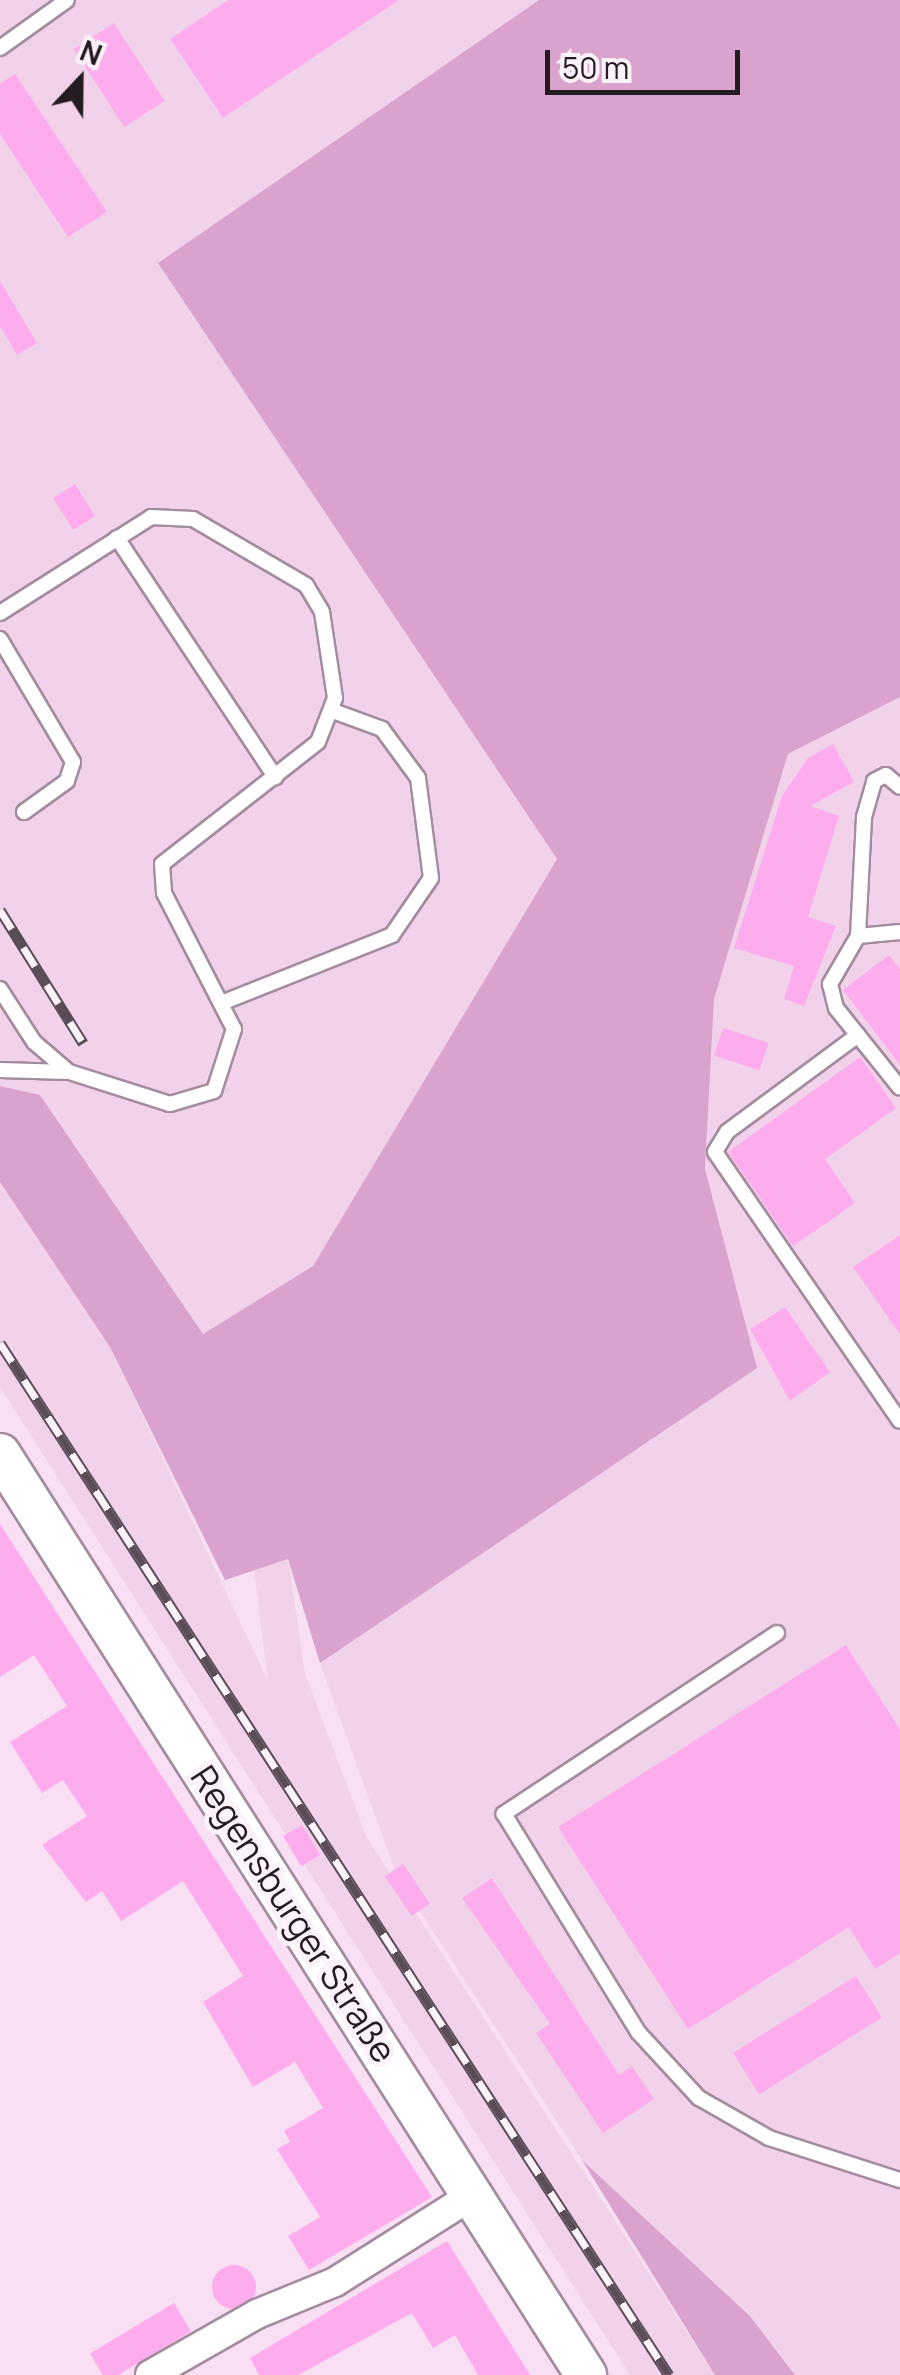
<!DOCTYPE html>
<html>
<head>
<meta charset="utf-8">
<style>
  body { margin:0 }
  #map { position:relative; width:900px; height:2375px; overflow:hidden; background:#f9dff3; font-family:Manrope,sans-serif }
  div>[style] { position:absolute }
  .built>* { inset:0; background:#f2d2ea }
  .green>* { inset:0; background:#daa3ce }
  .building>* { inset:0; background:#fdaded; transform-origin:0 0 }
  .round { border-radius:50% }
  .roads { filter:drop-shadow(2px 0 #a48c9f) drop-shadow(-2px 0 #a48c9f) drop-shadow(0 2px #a48c9f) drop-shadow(0 -2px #a48c9f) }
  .lane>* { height:14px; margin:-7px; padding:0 7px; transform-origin:7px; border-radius:7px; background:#fff }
  .street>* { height:28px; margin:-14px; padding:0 14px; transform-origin:14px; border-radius:14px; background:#fff }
  .secondary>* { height:40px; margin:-20px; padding:0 20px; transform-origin:20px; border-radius:20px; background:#fff }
  .rail>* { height:11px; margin-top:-5.5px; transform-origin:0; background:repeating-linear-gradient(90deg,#fcf2fa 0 22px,#5a4d57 0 44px); box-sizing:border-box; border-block:2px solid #5a4d57 }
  span { translate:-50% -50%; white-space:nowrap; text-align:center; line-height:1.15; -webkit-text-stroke:10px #fcf2fa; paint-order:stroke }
  .street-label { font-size:35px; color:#251c23 }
  .north { position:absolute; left:30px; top:30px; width:100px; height:100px; -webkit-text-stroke:8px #fcf2fa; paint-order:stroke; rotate:22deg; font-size:28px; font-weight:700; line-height:40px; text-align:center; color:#251c23 }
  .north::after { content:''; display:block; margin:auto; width:35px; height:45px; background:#251c23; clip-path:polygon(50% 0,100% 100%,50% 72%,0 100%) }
  .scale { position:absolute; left:545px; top:50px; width:195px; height:45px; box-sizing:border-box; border:5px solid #251c23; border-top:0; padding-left:12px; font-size:30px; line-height:35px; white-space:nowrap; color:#251c23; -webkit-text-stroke:8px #fcf2fa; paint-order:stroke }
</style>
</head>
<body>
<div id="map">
  <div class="built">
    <i style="clip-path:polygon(0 0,539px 0,158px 263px,557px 858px,313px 1267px,203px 1334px,40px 1095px,0 1123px)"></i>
    <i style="clip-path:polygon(900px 697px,900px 2375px,795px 2375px,750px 2315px,582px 2160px,397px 1876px,320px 1663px,756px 1368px,705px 1169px,714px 999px,788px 754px)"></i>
    <i style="clip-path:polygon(0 1181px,110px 1347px,268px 1681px,253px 1560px,288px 1558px,305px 1674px,367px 1838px,715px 2375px,630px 2375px,0 1387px)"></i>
  </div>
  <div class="green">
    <i style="clip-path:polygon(539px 0,900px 0,900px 697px,788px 754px,714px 999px,705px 1169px,757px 1368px,320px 1663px,288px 1559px,225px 1580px,110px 1347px,0 1182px,0 1086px,40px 1095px,203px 1334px,313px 1266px,557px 859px,158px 263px)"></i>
    <i style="clip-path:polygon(582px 2160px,750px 2316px,795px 2375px,715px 2375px)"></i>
  </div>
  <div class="building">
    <i style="clip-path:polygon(228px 0,399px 0,223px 118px,170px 39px)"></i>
    <i style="left:114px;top:23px;width:93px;height:48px;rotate:57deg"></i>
    <i style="clip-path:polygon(15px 74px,107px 212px,68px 237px,0 134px,0 84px)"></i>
    <i style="clip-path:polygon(0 281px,37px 343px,17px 355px,0 326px)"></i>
    <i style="left:75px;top:484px;width:38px;height:26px;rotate:58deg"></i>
    <i style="clip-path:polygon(833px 744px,854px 782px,810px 806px,839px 816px,808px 917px,836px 926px,804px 1006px,784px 999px,794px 966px,734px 948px,782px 796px,808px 758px)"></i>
    <i style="clip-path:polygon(889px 955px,900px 969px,900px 1065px,843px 990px)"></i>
    <i style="left:723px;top:1028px;width:48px;height:29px;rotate:18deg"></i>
    <i style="clip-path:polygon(860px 1057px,896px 1108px,825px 1159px,855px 1203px,793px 1246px,728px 1152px)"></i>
    <i style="clip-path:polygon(900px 1235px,900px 1334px,853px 1267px)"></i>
    <i style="clip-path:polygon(785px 1307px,830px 1372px,790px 1401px,750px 1329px)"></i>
    <i style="clip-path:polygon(0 1524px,432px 2197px,309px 2270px,288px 2236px,320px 2217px,277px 2149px,290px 2142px,284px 2131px,323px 2108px,295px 2062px,253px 2087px,203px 2002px,243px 1976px,183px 1881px,121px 1921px,102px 1891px,86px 1902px,42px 1845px,87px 1816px,63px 1780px,42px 1793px,10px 1742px,67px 1706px,34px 1655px,0 1677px)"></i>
    <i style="clip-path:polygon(846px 1645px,900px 1730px,900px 1953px,875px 1969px,849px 1927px,688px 2029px,558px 1827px)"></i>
    <i style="left:302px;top:1825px;width:35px;height:22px;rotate:59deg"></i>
    <i style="left:403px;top:1864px;width:48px;height:22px;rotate:56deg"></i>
    <i style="clip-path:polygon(492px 1878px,619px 2075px,632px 2066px,654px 2099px,603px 2133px,536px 2033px,550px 2024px,462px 1898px)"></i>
    <i style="left:856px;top:1976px;width:49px;height:145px;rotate:58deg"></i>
    <i style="clip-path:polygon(447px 2241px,530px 2375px,478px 2375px,455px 2335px,433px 2348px,412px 2313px,298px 2375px,259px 2375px,250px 2358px)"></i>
    <i class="round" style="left:212px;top:2265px;width:44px;height:44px"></i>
    <i style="left:174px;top:2303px;width:33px;height:98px;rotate:59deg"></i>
  </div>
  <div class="roads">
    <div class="lane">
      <i style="left:0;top:48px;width:82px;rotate:-35.6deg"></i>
      <i style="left:117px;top:538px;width:287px;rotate:56.5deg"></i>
      <i style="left:0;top:613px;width:179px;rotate:-32.4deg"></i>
      <i style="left:151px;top:517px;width:42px;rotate:2.7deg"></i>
      <i style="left:193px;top:519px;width:131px;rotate:30.3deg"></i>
      <i style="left:306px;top:585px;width:31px;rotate:59deg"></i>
      <i style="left:322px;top:612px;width:87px;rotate:81.4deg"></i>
      <i style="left:335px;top:698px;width:47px;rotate:111.1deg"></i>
      <i style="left:318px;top:742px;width:198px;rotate:142deg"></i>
      <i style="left:162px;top:864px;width:29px;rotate:86deg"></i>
      <i style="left:164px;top:893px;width:153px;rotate:62.8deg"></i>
      <i style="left:234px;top:1029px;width:65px;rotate:107.9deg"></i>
      <i style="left:214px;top:1091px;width:46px;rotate:163.5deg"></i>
      <i style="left:170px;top:1104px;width:106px;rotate:-162.4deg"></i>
      <i style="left:69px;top:1072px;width:46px;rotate:-139.4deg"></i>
      <i style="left:34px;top:1042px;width:63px;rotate:-122.7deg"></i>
      <i style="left:0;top:639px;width:143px;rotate:59.3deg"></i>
      <i style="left:73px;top:762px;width:20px;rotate:108deg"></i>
      <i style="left:67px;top:781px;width:53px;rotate:144.2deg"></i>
      <i style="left:900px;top:932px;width:42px;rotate:174.6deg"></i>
      <i style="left:858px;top:936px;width:56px;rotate:120.3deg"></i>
      <i style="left:830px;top:984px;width:25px;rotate:76deg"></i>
      <i style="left:836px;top:1008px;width:102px;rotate:51.3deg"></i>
      <i style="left:858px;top:936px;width:119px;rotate:-87.1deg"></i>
      <i style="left:864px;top:817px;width:37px;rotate:-74deg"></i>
      <i style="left:874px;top:781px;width:13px;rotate:-27deg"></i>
      <i style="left:886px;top:775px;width:18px;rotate:41deg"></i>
      <i style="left:224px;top:1002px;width:181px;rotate:-21.7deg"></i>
      <i style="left:392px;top:935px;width:69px;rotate:-55.6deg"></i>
      <i style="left:431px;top:878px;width:101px;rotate:-97.4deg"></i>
      <i style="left:418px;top:778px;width:61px;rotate:-126.3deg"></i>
      <i style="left:382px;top:729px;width:52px;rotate:-159.8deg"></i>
      <i style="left:858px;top:1035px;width:163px;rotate:143.5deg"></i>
      <i style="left:727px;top:1132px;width:23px;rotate:121deg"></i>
      <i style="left:715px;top:1152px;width:326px;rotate:55.5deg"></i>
      <i style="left:0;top:1070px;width:68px;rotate:1.7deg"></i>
      <i style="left:777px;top:1633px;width:328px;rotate:146.5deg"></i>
      <i style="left:504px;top:1814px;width:256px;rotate:58.4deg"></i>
      <i style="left:638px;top:2032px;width:90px;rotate:47.3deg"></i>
      <i style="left:699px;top:2098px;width:81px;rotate:29.7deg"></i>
      <i style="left:769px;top:2138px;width:138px;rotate:17.8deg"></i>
    </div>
    <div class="street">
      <i style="left:150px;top:2375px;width:123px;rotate:-29.7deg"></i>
      <i style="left:257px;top:2314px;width:84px;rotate:-22.3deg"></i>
      <i style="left:335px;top:2282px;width:165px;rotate:-32.3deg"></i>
    </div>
    <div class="secondary">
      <i style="left:0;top:1454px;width:1092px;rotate:57.53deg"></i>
    </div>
  </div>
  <div class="rail">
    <i style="left:0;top:910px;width:157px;rotate:58deg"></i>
    <i style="left:0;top:1343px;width:1230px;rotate:57.05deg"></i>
  </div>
  <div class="street-label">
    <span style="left:294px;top:1914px;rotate:57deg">Regensburger Straße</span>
  </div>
  <div class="north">N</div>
  <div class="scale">50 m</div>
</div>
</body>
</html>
